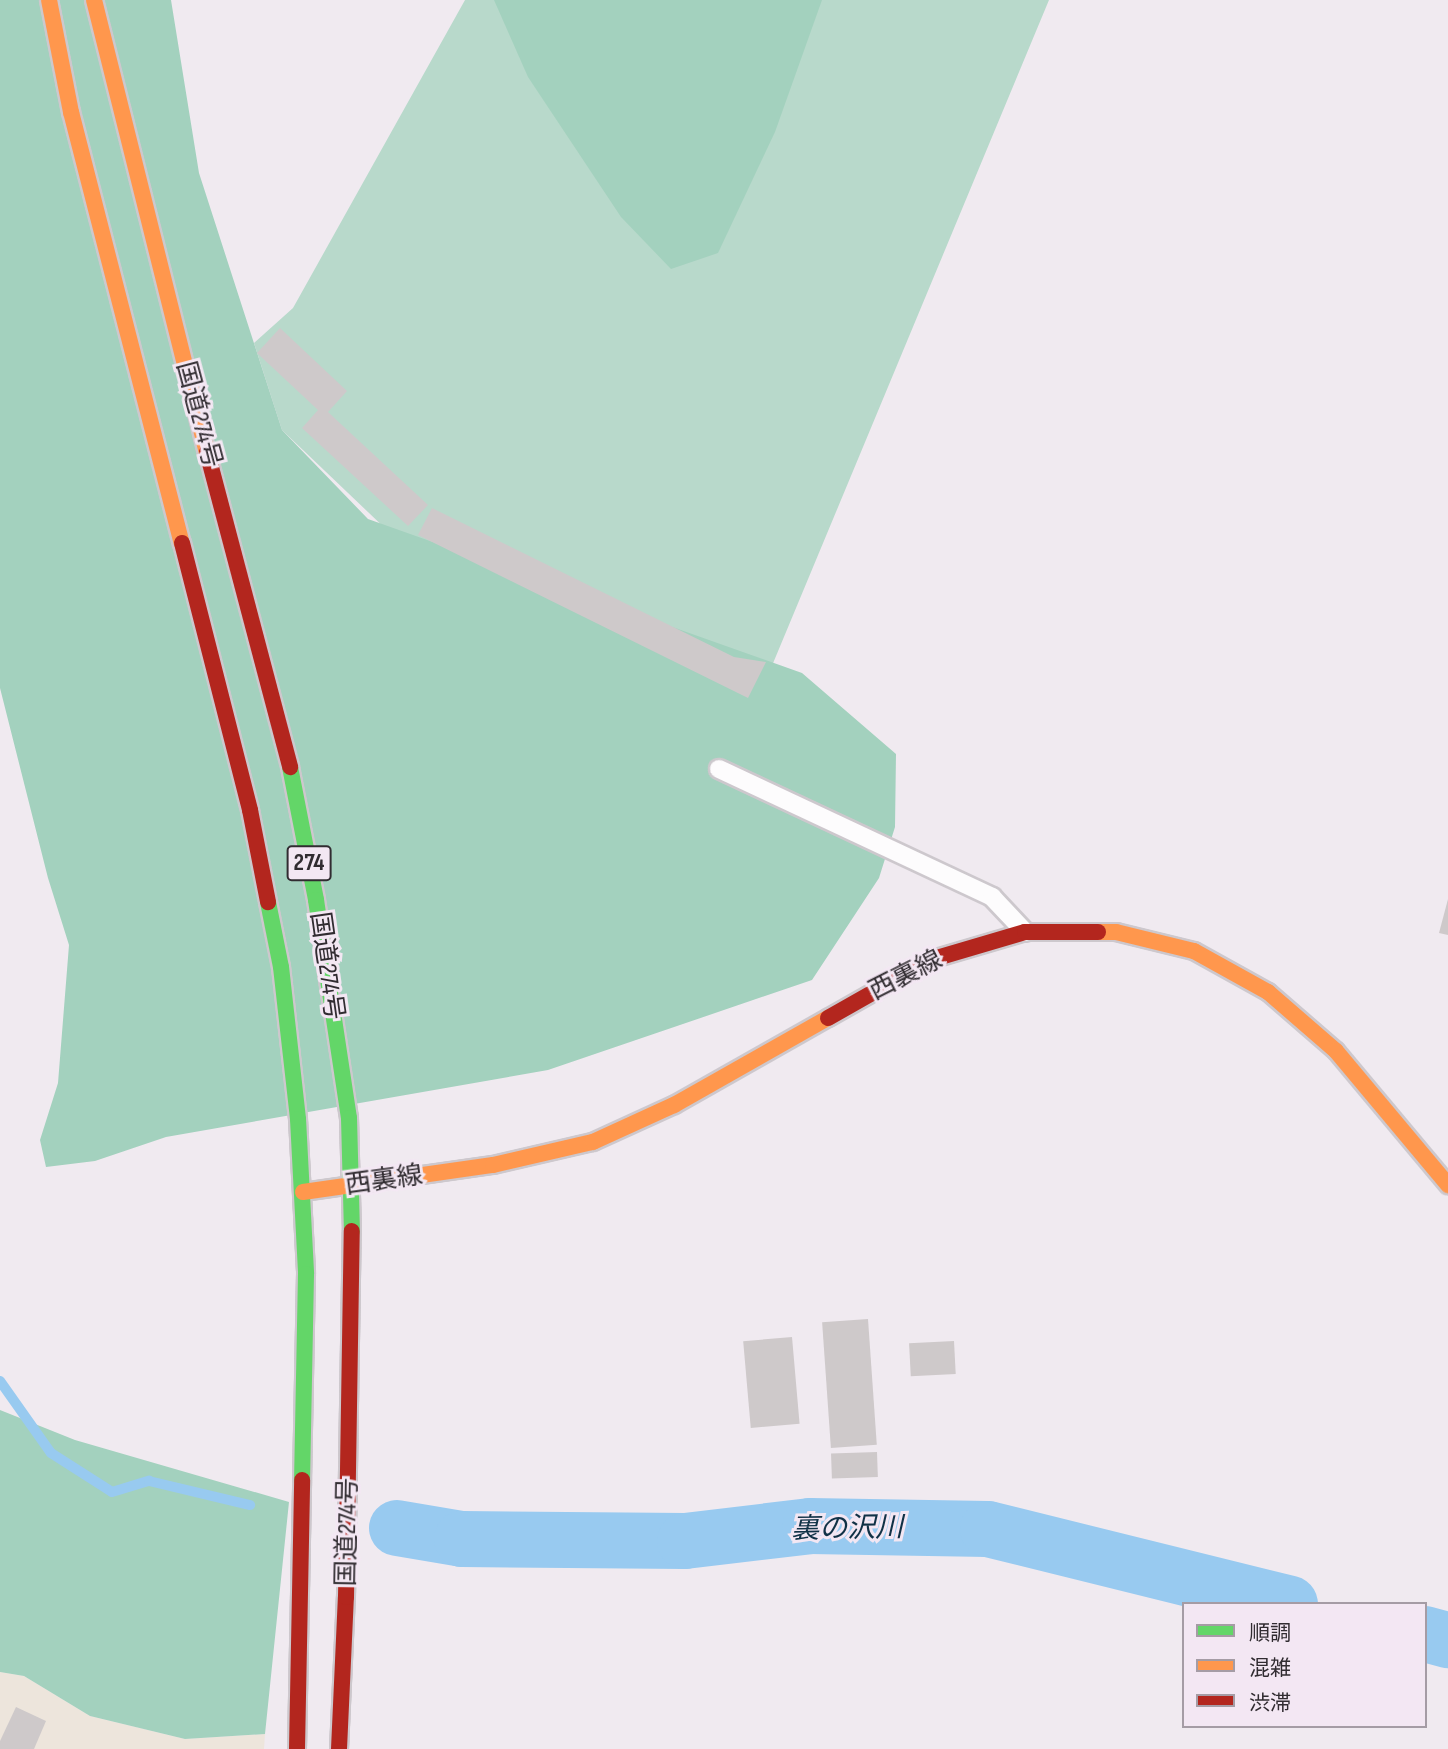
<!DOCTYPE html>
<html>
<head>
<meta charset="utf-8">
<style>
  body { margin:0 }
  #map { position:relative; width:1448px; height:1749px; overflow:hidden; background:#f0eaf0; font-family:"Sofia Sans Condensed","Noto Sans JP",sans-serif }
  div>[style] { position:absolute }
  .industrial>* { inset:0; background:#ede5dc }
  .green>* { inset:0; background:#b8d9cb }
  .forest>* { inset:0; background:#a3d1be }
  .stream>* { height:10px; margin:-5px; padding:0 5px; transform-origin:5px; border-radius:5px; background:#98caf0 }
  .river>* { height:56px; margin:-28px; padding:0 28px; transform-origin:28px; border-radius:28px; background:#98caf0 }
  .building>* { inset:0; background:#cec9ca; transform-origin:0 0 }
  .roads { filter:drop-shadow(2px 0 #cdc8cd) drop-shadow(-2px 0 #cdc8cd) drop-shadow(0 2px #cdc8cd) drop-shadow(0 -2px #cdc8cd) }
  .lane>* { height:18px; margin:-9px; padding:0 9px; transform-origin:9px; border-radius:9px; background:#fdfcfd }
  .fast>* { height:16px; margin:-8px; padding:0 8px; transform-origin:8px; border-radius:8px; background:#63d668 }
  .slow>* { height:16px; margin:-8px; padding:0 8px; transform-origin:8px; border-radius:8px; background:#ff974d }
  .jam>* { height:16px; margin:-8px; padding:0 8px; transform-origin:8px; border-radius:8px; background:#b3261e }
  span { translate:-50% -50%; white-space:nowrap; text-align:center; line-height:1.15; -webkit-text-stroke:6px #f3e7f3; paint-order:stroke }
  .shield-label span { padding:2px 5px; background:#f3e7f3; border:2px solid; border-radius:5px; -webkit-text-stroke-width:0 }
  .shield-label { font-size:24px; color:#312c31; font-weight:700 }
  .street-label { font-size:26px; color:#312c31 }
  .water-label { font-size:28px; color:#103146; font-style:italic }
  .legend { position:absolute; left:1182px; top:1602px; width:245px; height:126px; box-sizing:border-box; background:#f3e7f3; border:2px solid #a59ca5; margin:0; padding:9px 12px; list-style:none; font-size:21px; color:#312c31 }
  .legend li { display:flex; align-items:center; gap:14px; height:35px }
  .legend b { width:35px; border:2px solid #a59ca5 }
</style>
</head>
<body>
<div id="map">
  <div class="industrial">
    <i style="clip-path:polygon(0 1672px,24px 1676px,90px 1716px,185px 1739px,265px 1734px,264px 1749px,0 1749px)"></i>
  </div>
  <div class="green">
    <i style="clip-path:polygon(465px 0,1049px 0,754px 709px,412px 554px,282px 430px,254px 343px,293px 308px)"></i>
  </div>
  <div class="forest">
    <i style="clip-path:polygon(0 0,171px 0,199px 173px,282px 430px,368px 519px,802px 673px,896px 754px,895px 827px,879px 878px,812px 980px,548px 1070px,166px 1137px,95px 1161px,46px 1167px,40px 1140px,58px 1083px,69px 945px,48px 878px,0 688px)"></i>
    <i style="clip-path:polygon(494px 0,822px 0,775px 132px,718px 253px,671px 269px,621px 217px,528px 77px)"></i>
    <i style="clip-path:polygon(0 1410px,75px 1440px,289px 1502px,265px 1734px,185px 1739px,90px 1716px,24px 1676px,0 1672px)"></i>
  </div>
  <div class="stream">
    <i style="left:0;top:1381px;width:88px;rotate:54.7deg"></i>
    <i style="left:51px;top:1453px;width:72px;rotate:32.6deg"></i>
    <i style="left:112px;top:1492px;width:39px;rotate:-17deg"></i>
    <i style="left:149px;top:1481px;width:104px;rotate:13.4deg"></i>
  </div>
  <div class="river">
    <i style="left:397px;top:1528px;width:66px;rotate:9.6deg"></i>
    <i style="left:462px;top:1539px;width:223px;rotate:0.5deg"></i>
    <i style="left:685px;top:1541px;width:126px;rotate:-6.8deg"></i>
    <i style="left:810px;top:1526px;width:178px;rotate:1deg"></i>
    <i style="left:988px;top:1529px;width:311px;rotate:13.9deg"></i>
    <i style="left:1425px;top:1634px;width:24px;rotate:15deg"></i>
  </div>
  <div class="building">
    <i style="clip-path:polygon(280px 328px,347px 391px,328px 412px,428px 505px,408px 526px,302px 428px,318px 410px,257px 353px)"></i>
    <i style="clip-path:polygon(432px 508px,734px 657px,766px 662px,748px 698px,418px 535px)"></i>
    <i style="clip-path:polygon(1448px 899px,1448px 935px,1439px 933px)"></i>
    <i style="left:868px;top:1319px;width:126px;height:46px;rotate:86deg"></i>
    <i style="left:792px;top:1337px;width:87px;height:49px;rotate:85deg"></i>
    <i style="left:954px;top:1341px;width:33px;height:45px;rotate:87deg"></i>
    <i style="left:877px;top:1452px;width:25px;height:46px;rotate:88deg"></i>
    <i style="clip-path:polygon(16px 1707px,46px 1721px,34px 1749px,0 1749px,0 1741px)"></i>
  </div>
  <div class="roads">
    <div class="lane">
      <i style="left:719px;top:769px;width:302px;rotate:25.1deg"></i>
      <i style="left:992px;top:897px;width:48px;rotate:46.7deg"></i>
    </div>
    <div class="fast">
      <i style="left:290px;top:767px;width:136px;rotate:78.9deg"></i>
      <i style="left:316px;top:900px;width:220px;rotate:81.4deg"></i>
      <i style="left:349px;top:1118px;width:113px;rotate:88.5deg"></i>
      <i style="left:268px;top:902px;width:66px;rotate:78.7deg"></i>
      <i style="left:281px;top:967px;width:153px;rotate:83.6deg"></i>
      <i style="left:298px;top:1119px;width:155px;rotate:87deg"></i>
      <i style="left:306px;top:1274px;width:206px;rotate:91.1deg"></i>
    </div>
    <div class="slow">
      <i style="left:49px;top:0;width:114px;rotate:78.9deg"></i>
      <i style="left:71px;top:112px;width:445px;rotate:75.6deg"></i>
      <i style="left:94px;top:0;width:466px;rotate:76deg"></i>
      <i style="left:1098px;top:932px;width:18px"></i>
      <i style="left:1116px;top:932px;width:80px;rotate:13.7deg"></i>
      <i style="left:1194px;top:951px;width:85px;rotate:29deg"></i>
      <i style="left:1268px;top:992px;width:90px;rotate:40.9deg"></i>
      <i style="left:1336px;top:1051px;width:175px;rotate:50.1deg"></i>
      <i style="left:303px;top:1192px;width:192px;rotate:-8.1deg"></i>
      <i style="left:493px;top:1165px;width:103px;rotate:-13deg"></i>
      <i style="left:593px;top:1142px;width:89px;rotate:-24.6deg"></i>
      <i style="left:674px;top:1105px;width:177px;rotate:-29.5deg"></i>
    </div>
    <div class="jam">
      <i style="left:207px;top:452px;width:326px;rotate:75.2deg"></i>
      <i style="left:182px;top:543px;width:276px;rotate:75.7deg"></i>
      <i style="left:250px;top:810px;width:94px;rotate:78.9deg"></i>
      <i style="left:828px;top:1018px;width:117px;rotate:-29.6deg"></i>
      <i style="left:930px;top:960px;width:99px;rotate:-16.4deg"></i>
      <i style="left:1025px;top:932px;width:73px"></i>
      <i style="left:297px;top:1749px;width:269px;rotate:-88.9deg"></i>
      <i style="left:339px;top:1749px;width:152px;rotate:-87.4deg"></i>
      <i style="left:346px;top:1597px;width:366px;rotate:-89.1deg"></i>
    </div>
  </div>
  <div class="shield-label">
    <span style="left:309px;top:863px">274</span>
  </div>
  <div class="street-label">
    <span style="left:198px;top:415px;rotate:75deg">国道274号</span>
    <span style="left:326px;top:966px;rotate:82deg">国道274号</span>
    <span style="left:906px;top:976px;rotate:-27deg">西裏線</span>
    <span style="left:384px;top:1181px;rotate:-8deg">西裏線</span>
    <span style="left:348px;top:1532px;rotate:-89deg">国道274号</span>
  </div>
  <div class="water-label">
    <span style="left:847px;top:1529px;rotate:-1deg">裏の沢川</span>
  </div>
  <ul class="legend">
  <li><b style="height:9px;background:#63d668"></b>順調</li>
  <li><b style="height:9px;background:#ff974d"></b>混雑</li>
  <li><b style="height:9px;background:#b3261e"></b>渋滞</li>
  </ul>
</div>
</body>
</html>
